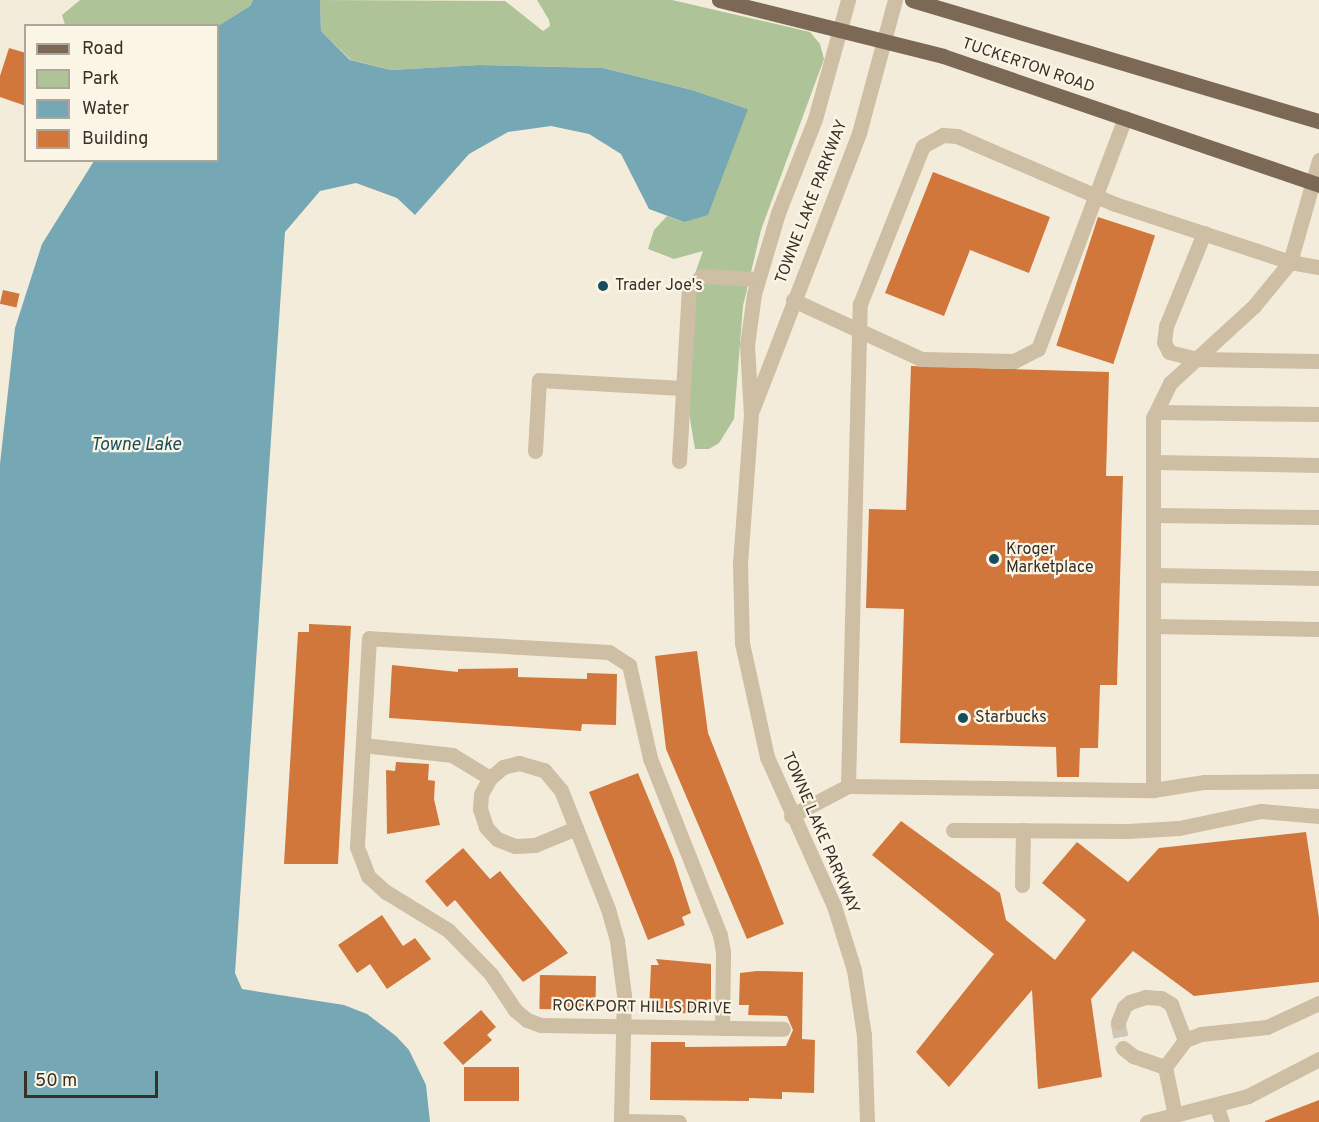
<!DOCTYPE html>
<html>
<head>
<meta charset="utf-8">
<style>
  body { margin:0 }
  #map { position:relative; width:1319px; height:1122px; overflow:hidden; background:#f4ecda; font-family:Overpass,sans-serif }
  div>[style] { position:absolute }
  .green>* { inset:0; background:#aec498 }
  .water>* { inset:0; background:#76a7b4 }
  .building>* { inset:0; background:#d1773b; transform-origin:0 0 }
  .minor-tunnel>* { height:15px; margin-top:-7.5px; transform-origin:0; background:repeating-linear-gradient(90deg,#cec6b6 0 15px,transparent 0 23px) }
  .minor>* { height:15px; margin:-7.5px; padding:0 7.5px; transform-origin:7.5px; border-radius:7.5px; background:#cdbea4 }
  .major>* { height:15px; margin:-7.5px; padding:0 7.5px; transform-origin:7.5px; border-radius:7.5px; background:#7b6956 }
  .dots>* { width:16px; height:16px; translate:-50% -50%; box-sizing:border-box; border:3px solid #fbf5e6; border-radius:50% }
  span { translate:-50% -50%; white-space:nowrap; text-align:center; line-height:1.15; -webkit-text-stroke:4.5px #fbf5e6; paint-order:stroke }
  .street-label { font-size:16px; color:#382f27 }
  .poi-label { font-size:16px; color:#382f27 }
  .left { translate:0 -50%; text-align:left }
  .water-label { font-size:18px; color:#184d5d; font-style:italic }
  .legend { position:absolute; left:24px; top:24px; width:195px; height:138px; box-sizing:border-box; background:#fbf5e6; border:2px solid #ada69a; margin:0; padding:8px 10px; list-style:none; font-size:18px; color:#382f27 }
  .legend li { display:flex; align-items:center; gap:12px; height:30px }
  .legend b { width:30px; border:2px solid #ada69a }
  .scale { position:absolute; left:24px; top:1071px; width:134px; height:27px; box-sizing:border-box; border:3px solid #382f27; border-top:0; padding-left:8px; font-size:18px; line-height:21px; white-space:nowrap; color:#382f27; -webkit-text-stroke:4px #fbf5e6; paint-order:stroke }
</style>
</head>
<body>
<div id="map">
  <div class="green">
    <i style="clip-path:polygon(80px 0,253px 0,250px 6px,218px 26px,65px 25px,62px 15px)"></i>
    <i style="clip-path:polygon(320px 0,505px 1px,543px 31px,550px 26px,549px 20px,537px 0,672px 0,810px 32px,820px 44px,824px 59px,761px 230px,743px 306px,734px 419px,719px 443px,709px 449px,695px 449px,684px 383px,685px 302px,703px 251px,674px 259px,648px 249px,654px 230px,667px 216px,684px 222px,748px 109px,692px 90px,603px 68px,479px 65px,391px 70px,351px 60px,321px 31px)"></i>
  </div>
  <div class="water">
    <i style="clip-path:polygon(253px 0,320px 0,321px 31px,350px 60px,391px 70px,479px 65px,603px 68px,692px 90px,748px 109px,708px 215px,684px 222px,649px 209px,621px 154px,589px 134px,551px 126px,508px 132px,469px 154px,415px 215px,397px 198px,356px 183px,320px 191px,285px 232px,235px 973px,242px 989px,344px 1005px,367px 1014px,396px 1036px,409px 1050px,426px 1085px,430px 1122px,0 1122px,0 464px,15px 328px,42px 244px,94px 161px,218px 160px,218px 26px,250px 6px)"></i>
  </div>
  <div class="building">
    <i style="clip-path:polygon(9px 48px,26px 53px,26px 106px,0 97px,0 76px)"></i>
    <i style="clip-path:polygon(933px 172px,1050px 217px,1029px 273px,970px 250px,944px 316px,885px 293px)"></i>
    <i style="left:1098px;top:217px;width:60px;height:135px;rotate:18deg"></i>
    <i style="left:3px;top:290px;width:17px;height:14px;rotate:13deg"></i>
    <i style="clip-path:polygon(911px 366px,1109px 372px,1106px 476px,1123px 476px,1117px 685px,1100px 685px,1098px 748px,1080px 748px,1079px 777px,1057px 777px,1056px 747px,900px 743px,904px 609px,866px 608px,869px 509px,906px 510px)"></i>
    <i style="clip-path:polygon(309px 624px,351px 626px,338px 864px,284px 864px,298px 632px,309px 632px)"></i>
    <i style="clip-path:polygon(697px 651px,708px 733px,784px 924px,747px 939px,666px 749px,655px 656px)"></i>
    <i style="clip-path:polygon(392px 665px,458px 672px,458px 669px,518px 668px,518px 677px,587px 679px,587px 673px,617px 674px,616px 725px,582px 724px,581px 731px,389px 718px)"></i>
    <i style="clip-path:polygon(396px 762px,429px 764px,428px 780px,435px 781px,434px 799px,440px 825px,387px 834px,386px 770px,395px 771px)"></i>
    <i style="clip-path:polygon(638px 773px,674px 860px,691px 913px,682px 917px,685px 925px,648px 940px,589px 792px)"></i>
    <i style="clip-path:polygon(901px 821px,1000px 893px,1006px 920px,1055px 960px,1086px 920px,1042px 883px,1077px 842px,1128px 882px,1159px 848px,1306px 832px,1319px 918px,1319px 982px,1194px 996px,1133px 951px,1091px 999px,1102px 1077px,1038px 1089px,1032px 990px,949px 1087px,916px 1052px,994px 954px,872px 855px)"></i>
    <i style="clip-path:polygon(463px 848px,490px 879px,500px 871px,568px 953px,523px 982px,455px 900px,447px 907px,425px 881px)"></i>
    <i style="clip-path:polygon(382px 915px,403px 946px,415px 938px,431px 959px,387px 989px,370px 964px,357px 973px,338px 945px)"></i>
    <i style="clip-path:polygon(656px 959px,711px 964px,711px 1014px,649px 1012px,651px 965px,659px 965px)"></i>
    <i style="clip-path:polygon(757px 971px,803px 972px,802px 1039px,815px 1040px,814px 1093px,782px 1092px,782px 1099px,749px 1098px,749px 1101px,650px 1100px,651px 1042px,685px 1042px,685px 1047px,786px 1046px,793px 1030px,787px 1016px,748px 1015px,749px 1005px,739px 1005px,740px 973px)"></i>
    <i style="left:540px;top:975px;width:56px;height:34px;rotate:1deg"></i>
    <i style="clip-path:polygon(481px 1010px,496px 1027px,487px 1035px,492px 1040px,463px 1065px,443px 1043px)"></i>
    <i style="left:464px;top:1067px;width:55px;height:34px"></i>
    <i style="clip-path:polygon(1319px 1100px,1319px 1122px,1265px 1122px,1265px 1121px)"></i>
  </div>
  <div class="minor-tunnel">
    <i style="left:1118px;top:1022px;width:26px;rotate:79deg"></i>
  </div>
  <div class="minor">
    <i style="left:848px;top:0;width:123px;rotate:105.5deg"></i>
    <i style="left:815px;top:119px;width:101px;rotate:111.5deg"></i>
    <i style="left:778px;top:213px;width:84px;rotate:106.5deg"></i>
    <i style="left:754px;top:294px;width:51px;rotate:97.8deg"></i>
    <i style="left:747px;top:345px;width:69px;rotate:86.7deg"></i>
    <i style="left:751px;top:414px;width:149px;rotate:94.2deg"></i>
    <i style="left:740px;top:563px;width:80px;rotate:88.6deg"></i>
    <i style="left:742px;top:643px;width:117px;rotate:77.6deg"></i>
    <i style="left:767px;top:757px;width:163px;rotate:65.8deg"></i>
    <i style="left:834px;top:906px;width:67px;rotate:72.6deg"></i>
    <i style="left:854px;top:970px;width:66px;rotate:81.3deg"></i>
    <i style="left:864px;top:1035px;width:87px;rotate:88deg"></i>
    <i style="left:1204px;top:233px;width:100px;rotate:112.2deg"></i>
    <i style="left:1166px;top:326px;width:16px;rotate:97deg"></i>
    <i style="left:1164px;top:342px;width:11px;rotate:63deg"></i>
    <i style="left:1169px;top:352px;width:29px;rotate:14deg"></i>
    <i style="left:1197px;top:359px;width:122px;rotate:0.9deg"></i>
    <i style="left:793px;top:300px;width:141px;rotate:24.7deg"></i>
    <i style="left:921px;top:359px;width:93px;rotate:1.2deg"></i>
    <i style="left:1014px;top:361px;width:27px;rotate:-27deg"></i>
    <i style="left:1038px;top:349px;width:247px;rotate:-69.4deg"></i>
    <i style="left:753px;top:408px;width:295px;rotate:-68.9deg"></i>
    <i style="left:859px;top:133px;width:138px;rotate:-74.9deg"></i>
    <i style="left:1157px;top:412px;width:162px;rotate:0.7deg"></i>
    <i style="left:535px;top:451px;width:71px;rotate:-86.8deg"></i>
    <i style="left:539px;top:380px;width:143px;rotate:3.2deg"></i>
    <i style="left:679px;top:461px;width:173px;rotate:-86.7deg"></i>
    <i style="left:689px;top:288px;width:18px;rotate:-43deg"></i>
    <i style="left:702px;top:276px;width:56px;rotate:3.1deg"></i>
    <i style="left:1153px;top:462px;width:166px;rotate:1deg"></i>
    <i style="left:1153px;top:515px;width:166px;rotate:0.7deg"></i>
    <i style="left:1153px;top:575px;width:166px;rotate:1deg"></i>
    <i style="left:1153px;top:626px;width:166px;rotate:1deg"></i>
    <i style="left:363px;top:745px;width:90px;rotate:6.4deg"></i>
    <i style="left:452px;top:755px;width:44px;rotate:31.2deg"></i>
    <i style="left:848px;top:786px;width:482px;rotate:-88.6deg"></i>
    <i style="left:860px;top:304px;width:170px;rotate:-68.3deg"></i>
    <i style="left:923px;top:146px;width:23px;rotate:-29deg"></i>
    <i style="left:943px;top:135px;width:14px;rotate:4deg"></i>
    <i style="left:957px;top:136px;width:172px;rotate:23.3deg"></i>
    <i style="left:1115px;top:204px;width:184px;rotate:18.3deg"></i>
    <i style="left:1290px;top:262px;width:29px;rotate:10deg"></i>
    <i style="left:1153px;top:790px;width:52px;rotate:-8.9deg"></i>
    <i style="left:1204px;top:782px;width:115px;rotate:-0.5deg"></i>
    <i style="left:791px;top:816px;width:64px;rotate:-27.8deg"></i>
    <i style="left:848px;top:786px;width:305px;rotate:0.8deg"></i>
    <i style="left:1153px;top:790px;width:372px;rotate:-90deg"></i>
    <i style="left:1153px;top:418px;width:39px;rotate:-64deg"></i>
    <i style="left:1170px;top:383px;width:114px;rotate:-42.5deg"></i>
    <i style="left:1254px;top:306px;width:57px;rotate:-50.7deg"></i>
    <i style="left:1290px;top:262px;width:106px;rotate:-74.1deg"></i>
    <i style="left:576px;top:828px;width:44px;rotate:157.5deg"></i>
    <i style="left:535px;top:845px;width:20px;rotate:177deg"></i>
    <i style="left:515px;top:846px;width:19px;rotate:-159deg"></i>
    <i style="left:497px;top:839px;width:16px;rotate:-133deg"></i>
    <i style="left:486px;top:827px;width:19px;rotate:-108deg"></i>
    <i style="left:480px;top:809px;width:15px;rotate:-86deg"></i>
    <i style="left:481px;top:794px;width:18px;rotate:-61deg"></i>
    <i style="left:490px;top:778px;width:17px;rotate:-40deg"></i>
    <i style="left:503px;top:767px;width:16px;rotate:-14deg"></i>
    <i style="left:519px;top:763px;width:26px;rotate:16deg"></i>
    <i style="left:544px;top:770px;width:26px;rotate:50deg"></i>
    <i style="left:561px;top:790px;width:41px;rotate:68.5deg"></i>
    <i style="left:576px;top:828px;width:87px;rotate:68.4deg"></i>
    <i style="left:608px;top:909px;width:33px;rotate:74deg"></i>
    <i style="left:617px;top:941px;width:54px;rotate:82.6deg"></i>
    <i style="left:624px;top:995px;width:127px;rotate:91.4deg"></i>
    <i style="left:953px;top:830px;width:175px;rotate:0.3deg"></i>
    <i style="left:1128px;top:831px;width:51px;rotate:-3.4deg"></i>
    <i style="left:1179px;top:828px;width:84px;rotate:-11.7deg"></i>
    <i style="left:1261px;top:811px;width:58px;rotate:4.9deg"></i>
    <i style="left:1022px;top:885px;width:55px;rotate:-89deg"></i>
    <i style="left:1118px;top:1022px;width:16px;rotate:-68deg"></i>
    <i style="left:1124px;top:1007px;width:8px;rotate:-40deg"></i>
    <i style="left:1130px;top:1002px;width:16px;rotate:-18deg"></i>
    <i style="left:1145px;top:997px;width:16px;rotate:4deg"></i>
    <i style="left:1161px;top:998px;width:12px;rotate:31deg"></i>
    <i style="left:1171px;top:1004px;width:39px;rotate:69deg"></i>
    <i style="left:722px;top:1028px;width:76px;rotate:-89.2deg"></i>
    <i style="left:723px;top:952px;width:17px;rotate:-100deg"></i>
    <i style="left:720px;top:935px;width:190px;rotate:-111.6deg"></i>
    <i style="left:650px;top:758px;width:95px;rotate:-102.7deg"></i>
    <i style="left:629px;top:665px;width:24px;rotate:-147deg"></i>
    <i style="left:609px;top:652px;width:240px;rotate:-176.7deg"></i>
    <i style="left:369px;top:638px;width:209px;rotate:93.3deg"></i>
    <i style="left:357px;top:847px;width:31px;rotate:69deg"></i>
    <i style="left:368px;top:876px;width:24px;rotate:42deg"></i>
    <i style="left:386px;top:892px;width:73px;rotate:31.5deg"></i>
    <i style="left:448px;top:930px;width:62px;rotate:45.7deg"></i>
    <i style="left:491px;top:974px;width:43px;rotate:56.3deg"></i>
    <i style="left:515px;top:1010px;width:16px;rotate:40deg"></i>
    <i style="left:527px;top:1020px;width:15px;rotate:20deg"></i>
    <i style="left:541px;top:1025px;width:242px;rotate:0.9deg"></i>
    <i style="left:1123px;top:1048px;width:13px;rotate:39deg"></i>
    <i style="left:1133px;top:1056px;width:34px;rotate:19deg"></i>
    <i style="left:1216px;top:1105px;width:18px;rotate:71deg"></i>
    <i style="left:1175px;top:1115px;width:49px;rotate:-101.8deg"></i>
    <i style="left:1165px;top:1067px;width:34px;rotate:-53deg"></i>
    <i style="left:1185px;top:1040px;width:17px;rotate:-21deg"></i>
    <i style="left:1201px;top:1034px;width:66px;rotate:-6.1deg"></i>
    <i style="left:1267px;top:1027px;width:57px;rotate:-24.8deg"></i>
    <i style="left:622px;top:1121px;width:57px;rotate:1deg"></i>
    <i style="left:1147px;top:1122px;width:104px;rotate:-14.4deg"></i>
    <i style="left:1248px;top:1096px;width:80px;rotate:-27.5deg"></i>
  </div>
  <div class="major">
    <i style="left:719px;top:0;width:231px;rotate:14deg"></i>
    <i style="left:943px;top:56px;width:398px;rotate:18.9deg"></i>
    <i style="left:912px;top:0;width:425px;rotate:16.6deg"></i>
  </div>
  <div class="dots">
    <i style="left:603px;top:286px;background:#184d5d"></i>
    <i style="left:994px;top:559px;background:#184d5d"></i>
    <i style="left:963px;top:718px;background:#184d5d"></i>
  </div>
  <div class="street-label">
    <span style="left:1028px;top:66px;rotate:19deg">TUCKERTON ROAD</span>
    <span style="left:812px;top:202px;rotate:-69deg">TOWNE LAKE PARKWAY</span>
    <span style="left:820px;top:833px;rotate:67deg">TOWNE LAKE PARKWAY</span>
    <span style="left:642px;top:1008px;rotate:1deg">ROCKPORT HILLS DRIVE</span>
  </div>
  <div class="poi-label">
    <span class="left" style="left:615px;top:286px">Trader Joe's</span>
    <span class="left" style="left:1006px;top:559px">Kroger<br>Marketplace</span>
    <span class="left" style="left:975px;top:718px">Starbucks</span>
  </div>
  <div class="water-label">
    <span style="left:136px;top:446px">Towne Lake</span>
  </div>
  <ul class="legend">
  <li><b style="height:8px;background:#7b6956"></b>Road</li>
  <li><b style="height:16px;background:#aec498"></b>Park</li>
  <li><b style="height:16px;background:#76a7b4"></b>Water</li>
  <li><b style="height:16px;background:#d1773b"></b>Building</li>
  </ul>
  <div class="scale">50 m</div>
</div>
</body>
</html>
